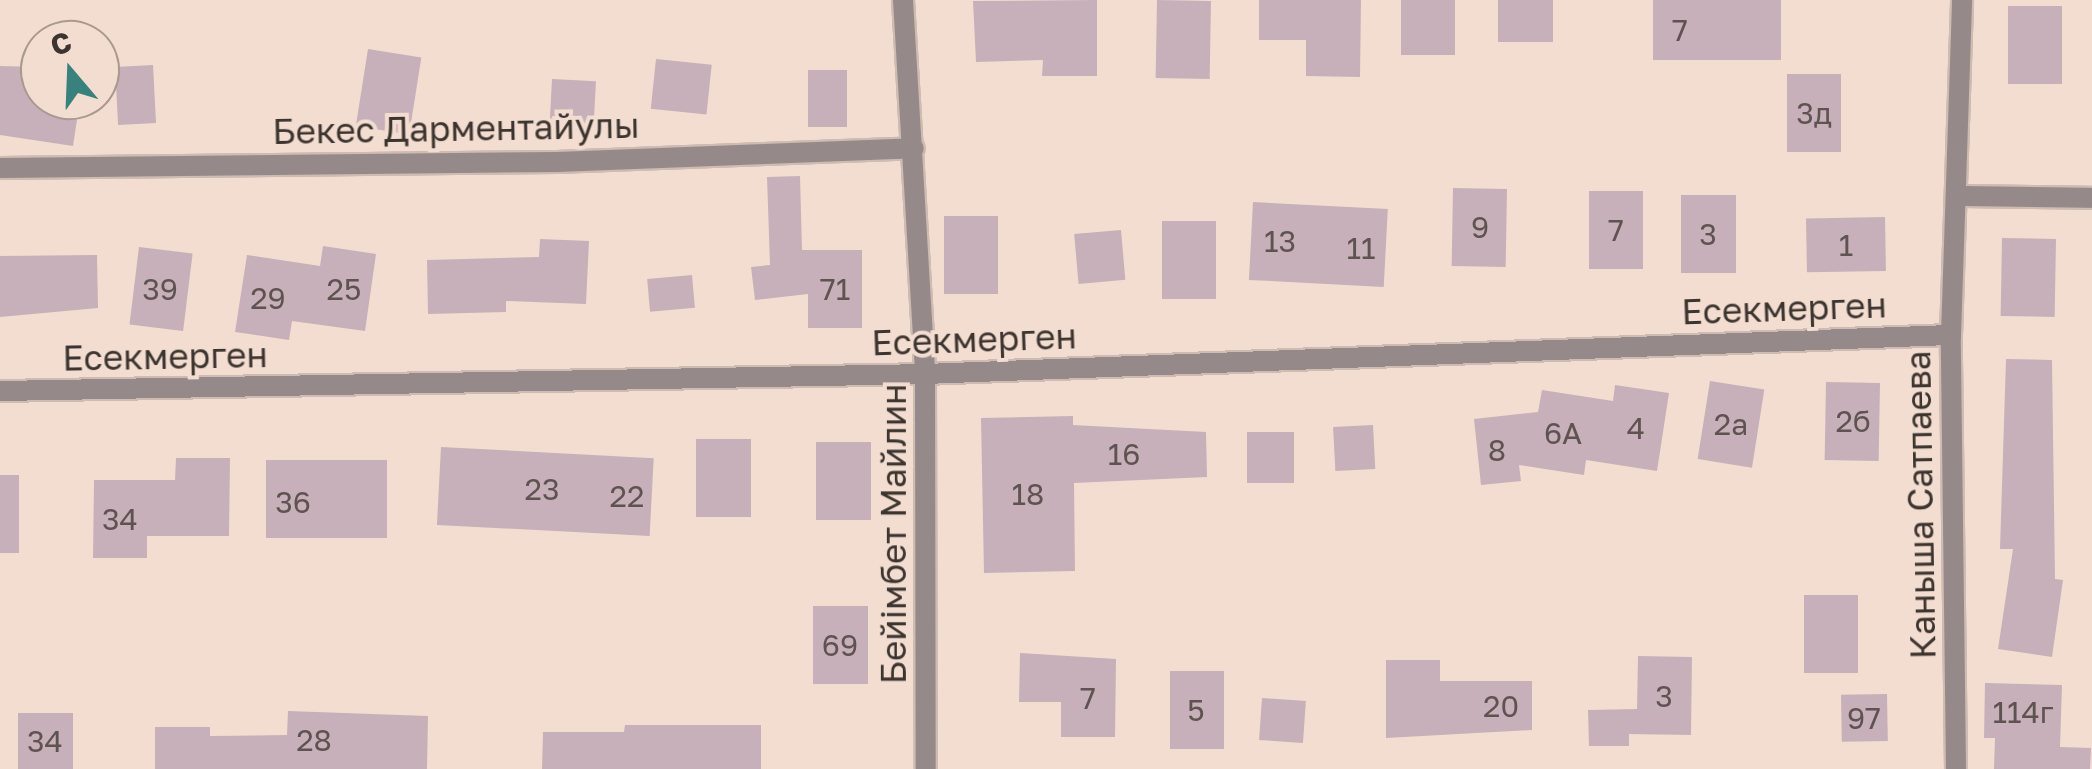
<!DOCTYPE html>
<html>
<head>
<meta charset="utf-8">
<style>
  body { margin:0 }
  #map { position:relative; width:2092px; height:769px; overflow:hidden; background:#f3ddd1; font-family:"Golos Text",sans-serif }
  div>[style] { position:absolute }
  .building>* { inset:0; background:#c7b0b9; transform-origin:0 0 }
  .roads { filter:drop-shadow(2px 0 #cebbb1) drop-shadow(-2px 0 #cebbb1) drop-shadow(0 2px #cebbb1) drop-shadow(0 -2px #cebbb1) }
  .minor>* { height:20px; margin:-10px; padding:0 10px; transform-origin:10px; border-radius:10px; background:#958a89 }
  .tertiary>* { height:20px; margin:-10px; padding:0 10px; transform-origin:10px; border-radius:10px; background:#958a89 }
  span { translate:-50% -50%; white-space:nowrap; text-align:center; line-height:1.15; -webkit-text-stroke:8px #f3ddd1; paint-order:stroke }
  .number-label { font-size:30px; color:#5f5352 }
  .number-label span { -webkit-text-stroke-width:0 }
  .street-label { font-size:35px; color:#3c342f }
  .north { position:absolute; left:20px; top:20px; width:100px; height:100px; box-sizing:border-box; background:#f3ddd1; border:2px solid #aa9990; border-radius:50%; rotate:341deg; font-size:28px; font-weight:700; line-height:40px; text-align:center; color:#3c342f }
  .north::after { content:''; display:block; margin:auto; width:35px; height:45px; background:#39817d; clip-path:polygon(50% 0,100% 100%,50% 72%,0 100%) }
</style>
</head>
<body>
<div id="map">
  <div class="building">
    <i style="clip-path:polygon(1097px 0,1097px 76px,1042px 76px,1043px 60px,976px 62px,973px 1px)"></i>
    <i style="left:1157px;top:0;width:54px;height:78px;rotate:1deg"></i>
    <i style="clip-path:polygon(1259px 0,1361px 0,1360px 77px,1306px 76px,1306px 40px,1259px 40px)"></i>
    <i style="left:1401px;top:0;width:54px;height:55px"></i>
    <i style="left:1498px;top:0;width:55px;height:42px"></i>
    <i style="left:1653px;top:0;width:128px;height:60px"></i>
    <i style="left:2008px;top:6px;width:54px;height:78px"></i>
    <i style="left:368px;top:49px;width:54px;height:78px;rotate:9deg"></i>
    <i style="left:656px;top:59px;width:56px;height:50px;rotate:6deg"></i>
    <i style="left:153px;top:65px;width:58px;height:38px;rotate:87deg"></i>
    <i style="clip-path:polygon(0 66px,40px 67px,40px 100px,80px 100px,73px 146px,0 135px)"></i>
    <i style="left:808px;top:70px;width:39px;height:57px"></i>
    <i style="left:1787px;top:74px;width:54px;height:78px"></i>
    <i style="left:552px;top:79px;width:44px;height:51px;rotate:3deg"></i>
    <i style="clip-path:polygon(800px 176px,802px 250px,862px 250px,862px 328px,808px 328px,808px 294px,755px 300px,751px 267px,770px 265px,767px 177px)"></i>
    <i style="left:1453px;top:188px;width:54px;height:78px;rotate:1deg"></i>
    <i style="left:1589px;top:191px;width:54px;height:78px"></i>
    <i style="left:1681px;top:195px;width:55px;height:78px"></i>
    <i style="left:1253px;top:202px;width:135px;height:78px;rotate:3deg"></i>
    <i style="left:944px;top:216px;width:54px;height:78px"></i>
    <i style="left:1885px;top:217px;width:54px;height:79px;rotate:89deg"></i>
    <i style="left:1162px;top:221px;width:54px;height:78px"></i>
    <i style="left:1121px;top:230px;width:50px;height:47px;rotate:85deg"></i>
    <i style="left:2002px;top:238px;width:54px;height:78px;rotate:1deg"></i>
    <i style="clip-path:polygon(540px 239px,589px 241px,586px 304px,506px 301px,506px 312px,428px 314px,427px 260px,539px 257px)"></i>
    <i style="clip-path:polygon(323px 246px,376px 254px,365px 331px,292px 321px,289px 340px,235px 332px,247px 255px,320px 266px)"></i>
    <i style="left:139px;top:247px;width:54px;height:78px;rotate:7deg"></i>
    <i style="clip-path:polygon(97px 255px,98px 308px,0 317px,0 256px)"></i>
    <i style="left:692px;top:275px;width:33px;height:45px;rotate:85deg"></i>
    <i style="clip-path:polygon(2006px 359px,2052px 360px,2055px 579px,2063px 580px,2052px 657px,1998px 649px,2013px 549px,2000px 549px)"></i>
    <i style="left:1710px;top:381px;width:55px;height:79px;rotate:9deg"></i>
    <i style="left:1826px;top:382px;width:54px;height:78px;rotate:1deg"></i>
    <i style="clip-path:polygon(1615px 385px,1669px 393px,1657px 471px,1586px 460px,1584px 475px,1519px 465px,1521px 481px,1481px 485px,1474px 419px,1538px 412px,1542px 390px,1613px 401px)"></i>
    <i style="clip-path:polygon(1073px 416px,1073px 425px,1206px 432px,1207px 477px,1074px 483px,1075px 571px,984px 573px,981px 418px)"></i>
    <i style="left:1373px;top:425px;width:44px;height:40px;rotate:87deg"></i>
    <i style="left:1247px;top:432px;width:47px;height:51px"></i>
    <i style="left:696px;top:439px;width:55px;height:78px"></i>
    <i style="left:816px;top:442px;width:55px;height:78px"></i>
    <i style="left:441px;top:447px;width:213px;height:78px;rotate:3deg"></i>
    <i style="clip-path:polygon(176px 458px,230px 458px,229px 536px,147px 536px,147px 558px,93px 558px,94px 480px,175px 480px)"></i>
    <i style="left:387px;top:460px;width:78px;height:121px;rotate:90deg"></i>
    <i style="left:0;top:475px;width:19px;height:78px"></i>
    <i style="left:1804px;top:595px;width:54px;height:78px"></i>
    <i style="left:813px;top:606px;width:55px;height:78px"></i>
    <i style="clip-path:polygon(1020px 653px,1116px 659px,1115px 737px,1061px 737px,1061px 702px,1019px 702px)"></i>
    <i style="clip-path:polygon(1638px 656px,1692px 657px,1691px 735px,1629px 734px,1629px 746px,1589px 746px,1588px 710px,1637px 709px)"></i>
    <i style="clip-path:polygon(1386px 660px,1440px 660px,1440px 681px,1532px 681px,1532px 730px,1386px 738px)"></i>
    <i style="left:1170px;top:671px;width:54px;height:78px"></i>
    <i style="clip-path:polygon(1985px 683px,2062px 685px,2060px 747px,2091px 748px,2090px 769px,1994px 769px,1995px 738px,1984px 738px)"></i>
    <i style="left:1887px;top:694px;width:47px;height:46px;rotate:89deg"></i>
    <i style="left:1262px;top:698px;width:44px;height:42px;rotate:4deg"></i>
    <i style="clip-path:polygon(288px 711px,428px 716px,427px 769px,155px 769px,155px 727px,210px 727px,210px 736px,287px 735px)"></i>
    <i style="left:18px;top:713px;width:55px;height:56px"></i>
    <i style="clip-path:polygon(625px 725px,761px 725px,761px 769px,542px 769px,543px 732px,624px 732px)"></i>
  </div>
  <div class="roads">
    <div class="minor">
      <i style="left:0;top:168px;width:557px;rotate:-0.62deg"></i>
      <i style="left:557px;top:162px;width:357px;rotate:-2.2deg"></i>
      <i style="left:1956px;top:196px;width:136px;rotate:0.8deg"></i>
      <i style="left:925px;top:374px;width:1027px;rotate:-2.18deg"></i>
      <i style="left:1956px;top:769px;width:434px;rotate:-90.7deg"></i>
      <i style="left:1951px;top:335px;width:335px;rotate:-88.1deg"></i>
    </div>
    <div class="tertiary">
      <i style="left:903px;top:0;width:375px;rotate:86.6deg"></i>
      <i style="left:925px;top:374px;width:395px;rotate:89.9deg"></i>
      <i style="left:0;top:391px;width:925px;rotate:-1.05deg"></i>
    </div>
  </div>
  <div class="number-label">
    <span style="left:1680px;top:30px">7</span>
    <span style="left:1814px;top:113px">3д</span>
    <span style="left:1480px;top:227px">9</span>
    <span style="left:1616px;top:230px">7</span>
    <span style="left:1708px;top:234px">3</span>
    <span style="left:1280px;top:241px">13</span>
    <span style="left:1846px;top:245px">1</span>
    <span style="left:1361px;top:248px">11</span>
    <span style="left:160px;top:289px">39</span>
    <span style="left:344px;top:289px">25</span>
    <span style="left:835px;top:289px">71</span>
    <span style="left:268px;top:298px">29</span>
    <span style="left:1853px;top:421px">2б</span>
    <span style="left:1731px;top:424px">2а</span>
    <span style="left:1636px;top:428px">4</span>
    <span style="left:1563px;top:433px">6А</span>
    <span style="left:1497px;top:450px">8</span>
    <span style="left:1124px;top:454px">16</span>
    <span style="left:542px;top:489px">23</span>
    <span style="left:1028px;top:494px">18</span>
    <span style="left:627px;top:496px">22</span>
    <span style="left:293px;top:502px">36</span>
    <span style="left:120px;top:519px">34</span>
    <span style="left:840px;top:645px">69</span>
    <span style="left:1664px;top:696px">3</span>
    <span style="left:1088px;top:698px">7</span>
    <span style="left:1501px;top:706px">20</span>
    <span style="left:1196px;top:710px">5</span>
    <span style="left:2023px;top:712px">114г</span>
    <span style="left:1864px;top:718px">97</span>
    <span style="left:314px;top:740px">28</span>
    <span style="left:45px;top:741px">34</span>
  </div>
  <div class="street-label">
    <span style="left:456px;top:128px;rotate:-1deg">Бекес Дарментайулы</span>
    <span style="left:1784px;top:308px;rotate:-2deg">Eсекмерген</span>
    <span style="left:974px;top:339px;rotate:-2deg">Eсекмерген</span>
    <span style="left:165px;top:356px;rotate:-1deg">Eсекмерген</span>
    <span style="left:1920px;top:505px;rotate:-91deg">Каныша Сатпаева</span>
    <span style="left:893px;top:534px;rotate:-90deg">Бейімбет Майлин</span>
  </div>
  <div class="north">С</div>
</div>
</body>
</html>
